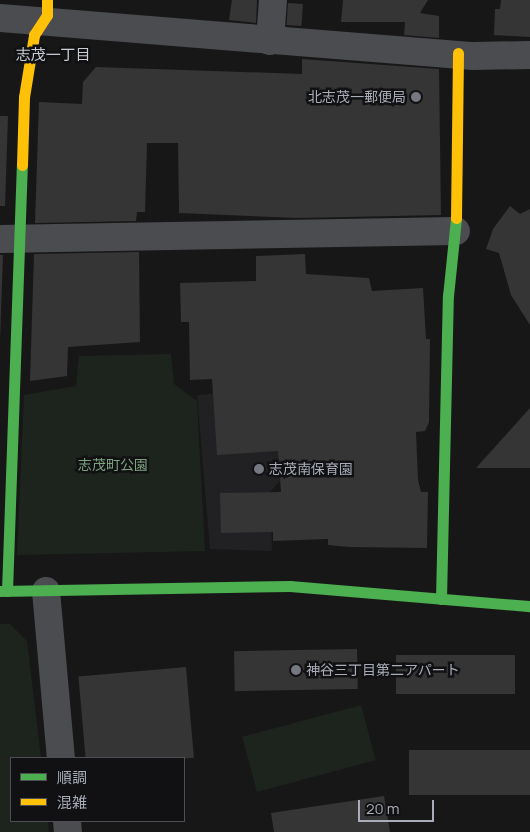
<!DOCTYPE html>
<html>
<head>
<meta charset="utf-8">
<style>
  body { margin:0 }
  #map { position:relative; width:530px; height:832px; overflow:hidden; background:#171717; font-family:Manrope,"Noto Sans JP",sans-serif }
  div>[style] { position:absolute }
  .built>* { inset:0; background:#212123 }
  .green>* { inset:0; background:#1d241e; transform-origin:0 0 }
  .building>* { inset:0; background:#353536; transform-origin:0 0 }
  .street>* { height:28px; margin:-14px; padding:0 14px; transform-origin:14px; border-radius:14px; background:#4b4c50 }
  .fast>* { height:11px; margin:-5.5px; padding:0 5.5px; transform-origin:5.5px; border-radius:5.5px; background:#4caf50 }
  .slow>* { height:11px; margin:-5.5px; padding:0 5.5px; transform-origin:5.5px; border-radius:5.5px; background:#ffc107 }
  .dots>* { width:14px; height:14px; translate:-50% -50%; box-sizing:border-box; border:2px solid #111113; border-radius:50% }
  span { translate:-50% -50%; white-space:nowrap; text-align:center; line-height:1.15; -webkit-text-stroke:5px #111113; paint-order:stroke }
  .poi-label { font-size:14px; color:#a8adb8 }
  .right { translate:-100% -50%; text-align:right }
  .left { translate:0 -50%; text-align:left }
  .park-label { font-size:14px; color:#7fa381 }
  .neighbourhood-label { font-size:15px; color:#c9ccd4 }
  .legend { position:absolute; left:10px; top:757px; width:175px; height:65px; box-sizing:border-box; background:#111113; border:1px solid #4d4f55; margin:0; padding:6px 9px; list-style:none; font-size:15px; color:#a8adb8 }
  .legend li { display:flex; align-items:center; gap:10px; height:25px }
  .legend b { width:25px; border:1px solid #4d4f55 }
  .scale { position:absolute; left:358px; top:800px; width:76px; height:22px; box-sizing:border-box; border:2px solid #a8adb8; border-top:0; padding-left:6px; font-size:15px; line-height:18px; white-space:nowrap; color:#a8adb8; -webkit-text-stroke:4px #111113; paint-order:stroke }
</style>
</head>
<body>
<div id="map">
  <div class="built">
    <i style="clip-path:polygon(318px 385px,287px 473px,270px 492px,272px 551px,210px 549px,197px 395px)"></i>
  </div>
  <div class="green">
    <i style="clip-path:polygon(171px 354px,174px 384px,197px 401px,205px 551px,17px 555px,24px 395px,76px 386px,79px 356px)"></i>
    <i style="clip-path:polygon(0 624px,10px 624px,27px 641px,41px 758px,11px 758px,11px 821px,48px 821px,49px 832px,0 832px)"></i>
    <i style="left:361px;top:705px;width:57px;height:123px;rotate:75deg"></i>
  </div>
  <div class="building">
    <i style="clip-path:polygon(232px 0,257px 0,256px 23px,229px 20px)"></i>
    <i style="clip-path:polygon(343px 0,428px 0,420px 13px,439px 16px,439px 38px,404px 35px,405px 22px,341px 22px)"></i>
    <i style="clip-path:polygon(501px 0,530px 0,530px 37px,494px 35px,495px 9px,500px 9px)"></i>
    <i style="left:288px;top:3px;width:15px;height:22px;rotate:4deg"></i>
    <i style="clip-path:polygon(302px 59px,439px 69px,441px 215px,298px 218px,179px 213px,178px 143px,147px 143px,145px 212px,137px 212px,136px 221px,35px 223px,39px 102px,82px 104px,83px 82px,96px 67px,302px 74px)"></i>
    <i style="clip-path:polygon(0 116px,8px 116px,5px 206px,0 206px)"></i>
    <i style="clip-path:polygon(510px 206px,520px 214px,530px 209px,530px 325px,511px 295px,499px 253px,486px 249px,493px 229px)"></i>
    <i style="clip-path:polygon(139px 252px,140px 342px,68px 347px,67px 376px,30px 381px,34px 254px)"></i>
    <i style="clip-path:polygon(305px 254px,306px 274px,369px 278px,372px 291px,423px 288px,426px 339px,430px 339px,429px 422px,425px 431px,416px 432px,418px 480px,421px 492px,428px 492px,427px 548px,349px 547px,328px 545px,328px 539px,273px 541px,273px 532px,221px 533px,220px 493px,281px 492px,278px 451px,217px 455px,212px 379px,190px 380px,189px 322px,181px 322px,180px 283px,256px 281px,256px 256px)"></i>
    <i style="clip-path:polygon(0 255px,3px 255px,0 340px)"></i>
    <i style="clip-path:polygon(530px 408px,530px 468px,476px 468px)"></i>
    <i style="left:357px;top:649px;width:40px;height:123px;rotate:89deg"></i>
    <i style="left:396px;top:655px;width:119px;height:39px"></i>
    <i style="left:186px;top:667px;width:91px;height:108px;rotate:85deg"></i>
    <i style="left:530px;top:750px;width:45px;height:121px;rotate:90deg"></i>
    <i style="clip-path:polygon(384px 796px,390px 832px,274px 832px,271px 813px)"></i>
  </div>
  <div class="street">
    <i style="left:0;top:18px;width:475px;rotate:4.6deg"></i>
    <i style="left:473px;top:56px;width:57px;rotate:-1deg"></i>
    <i style="left:270px;top:41px;width:41px;rotate:-85.8deg"></i>
    <i style="left:0;top:239px;width:456px;rotate:-1deg"></i>
    <i style="left:46px;top:591px;width:168px;rotate:84.9deg"></i>
    <i style="left:67px;top:821px;width:11px;rotate:85deg"></i>
  </div>
  <div class="fast">
    <i style="left:0;top:591px;width:290px;rotate:-1deg"></i>
    <i style="left:290px;top:586px;width:241px;rotate:4.8deg"></i>
    <i style="left:7px;top:591px;width:426px;rotate:-88deg"></i>
    <i style="left:441px;top:599px;width:303px;rotate:-88.7deg"></i>
    <i style="left:448px;top:296px;width:78px;rotate:-84.1deg"></i>
  </div>
  <div class="slow">
    <i style="left:22px;top:165px;width:68px;rotate:-88.3deg"></i>
    <i style="left:24px;top:97px;width:63px;rotate:-80.8deg"></i>
    <i style="left:34px;top:35px;width:24px;rotate:-57deg"></i>
    <i style="left:47px;top:15px;width:15px;rotate:-90deg"></i>
    <i style="left:456px;top:218px;width:165px;rotate:-89.3deg"></i>
  </div>
  <div class="dots">
    <i style="left:416px;top:97px;background:#757880"></i>
    <i style="left:259px;top:469px;background:#757880"></i>
    <i style="left:296px;top:670px;background:#757880"></i>
  </div>
  <div class="poi-label">
    <span class="right" style="left:406px;top:97px">北志茂一郵便局</span>
    <span class="left" style="left:269px;top:469px">志茂南保育園</span>
    <span class="left" style="left:306px;top:670px">神谷三丁目第二アパート</span>
  </div>
  <div class="park-label">
    <span style="left:113px;top:465px">志茂町公園</span>
  </div>
  <div class="neighbourhood-label">
    <span style="left:53px;top:55px">志茂一丁目</span>
  </div>
  <ul class="legend">
  <li><b style="height:6px;background:#4caf50"></b>順調</li>
  <li><b style="height:6px;background:#ffc107"></b>混雑</li>
  </ul>
  <div class="scale">20 m</div>
</div>
</body>
</html>
